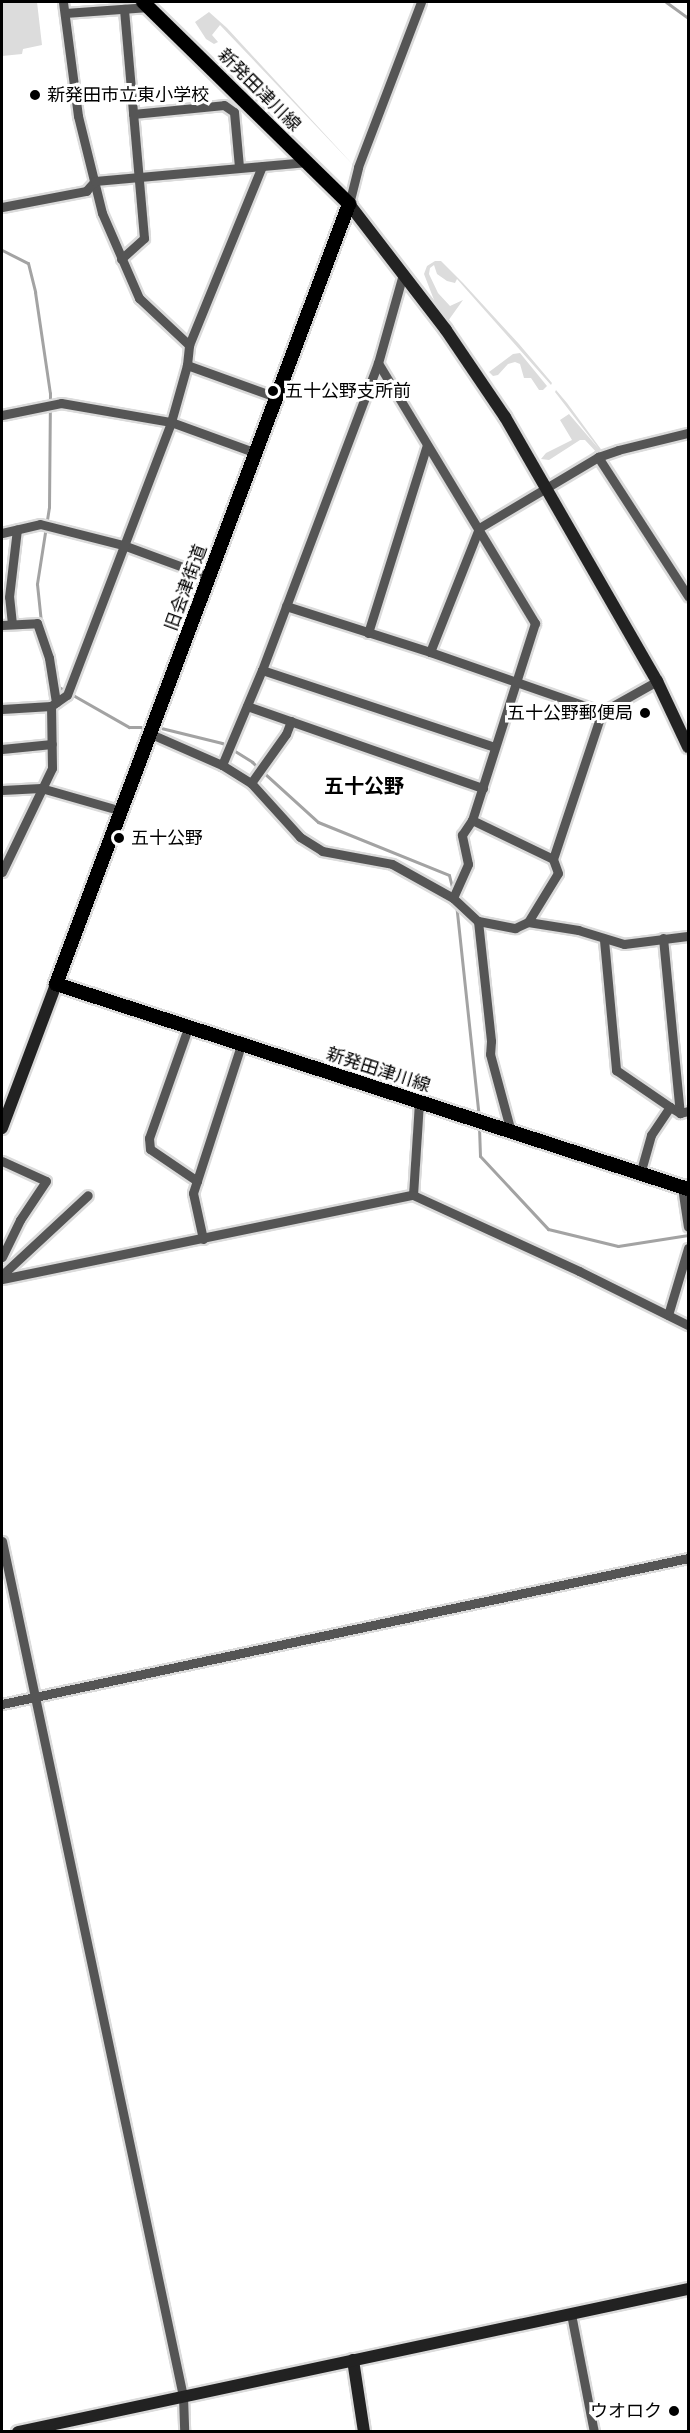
<!DOCTYPE html>
<html>
<head>
<meta charset="utf-8">
<style>
  body { margin:0 }
  #map { position:relative; width:690px; height:2433px; overflow:hidden; background:#fff; font-family:Mulish,"Noto Sans JP",sans-serif }
  div>[style] { position:absolute }
  .green>* { inset:0; background:#dcdcdc }
  .stream>* { height:3px; margin:-1.5px; padding:0 1.5px; transform-origin:1.5px; border-radius:1.5px; background:#a3a3a3 }
  .roads { filter:drop-shadow(2px 0 #dbdbdb) drop-shadow(-2px 0 #dbdbdb) drop-shadow(0 2px #dbdbdb) drop-shadow(0 -2px #dbdbdb) }
  .street>* { height:9px; margin:-4.5px; padding:0 4.5px; transform-origin:4.5px; border-radius:4.5px; background:#555 }
  .secondary>* { height:12px; margin:-6px; padding:0 6px; transform-origin:6px; border-radius:6px; background:#222 }
  .primary>* { height:14px; margin:-7px; padding:0 7px; transform-origin:7px; border-radius:7px; background:#000 }
  .dots>* { width:16px; height:16px; translate:-50% -50%; box-sizing:border-box; border:3px solid #fff; border-radius:50% }
  span { translate:-50% -50%; white-space:nowrap; text-align:center; line-height:1.15; -webkit-text-stroke:6px #fff; paint-order:stroke }
  .street-label { font-size:18px; color:#000 }
  .poi-label { font-size:18px; color:#000 }
  .left { translate:0 -50%; text-align:left }
  .right { translate:-100% -50%; text-align:right }
  .neighbourhood-label { font-size:20px; color:#000; font-weight:700 }
  .frame { position:absolute; inset:0; border:3px solid #000; pointer-events:none }
</style>
</head>
<body>
<div id="map">
  <div class="green">
    <i style="clip-path:polygon(2px 2px,37px 2px,42px 45px,23px 49px,22px 54px,2px 56px)"></i>
    <i style="clip-path:polygon(209px 12px,227px 28px,356px 168px,220px 25px,212px 35px,218px 42px,214px 44px,206px 39px,195px 22px)"></i>
    <i style="clip-path:polygon(435px 261px,441px 261px,463px 283px,519px 344px,552px 383px,551px 385px,457px 279px,455px 283px,447px 281px,437px 274px,434px 265px,430px 268px,429px 274px,438px 293px,450px 306px,463px 300px,448px 321px,439px 313px,424px 274px,427px 266px)"></i>
    <i style="clip-path:polygon(520px 353px,547px 386px,543px 390px,539px 390px,531px 378px,524px 378px,520px 364px,515px 362px,508px 364px,498px 375px,493px 376px,489px 372px,513px 354px)"></i>
    <i style="clip-path:polygon(556px 390px,567px 403px,603px 452px,598px 454px,585px 440px,580px 440px,549px 460px,541px 459px,546px 453px,572px 440px,560px 420px,569px 414px,599px 449px,555px 392px)"></i>
  </div>
  <div class="stream">
    <i style="left:666px;top:2px;width:27px;rotate:36deg"></i>
    <i style="left:2px;top:250px;width:29px;rotate:27deg"></i>
    <i style="left:28px;top:263px;width:30px;rotate:76deg"></i>
    <i style="left:35px;top:292px;width:102px;rotate:81.6deg"></i>
    <i style="left:50px;top:393px;width:114px;rotate:90.5deg"></i>
    <i style="left:49px;top:507px;width:78px;rotate:98.9deg"></i>
    <i style="left:37px;top:584px;width:38px;rotate:84deg"></i>
    <i style="left:57px;top:686px;width:83px;rotate:29.7deg"></i>
    <i style="left:129px;top:727px;width:18px"></i>
    <i style="left:157px;top:727px;width:67px;rotate:13.8deg"></i>
    <i style="left:222px;top:743px;width:36px;rotate:32deg"></i>
    <i style="left:252px;top:762px;width:89px;rotate:42.3deg"></i>
    <i style="left:318px;top:822px;width:141px;rotate:22deg"></i>
    <i style="left:449px;top:875px;width:16px;rotate:76deg"></i>
    <i style="left:456px;top:903px;width:215px;rotate:83.9deg"></i>
    <i style="left:479px;top:1127px;width:29px;rotate:88deg"></i>
    <i style="left:480px;top:1156px;width:100px;rotate:47deg"></i>
    <i style="left:548px;top:1229px;width:72px;rotate:13.7deg"></i>
    <i style="left:618px;top:1246px;width:71px;rotate:-8.9deg"></i>
  </div>
  <div class="roads">
    <div class="street">
      <i style="left:63px;top:2px;width:115px;rotate:82.5deg"></i>
      <i style="left:78px;top:116px;width:100px;rotate:76.1deg"></i>
      <i style="left:102px;top:213px;width:93px;rotate:66.5deg"></i>
      <i style="left:139px;top:298px;width:69px;rotate:43.2deg"></i>
      <i style="left:65px;top:13px;width:84px;rotate:-4.1deg"></i>
      <i style="left:133px;top:114px;width:91px;rotate:-5.6deg"></i>
      <i style="left:224px;top:105px;width:12px;rotate:35deg"></i>
      <i style="left:234px;top:112px;width:55px;rotate:84.8deg"></i>
      <i style="left:349px;top:204px;width:38px;rotate:-76deg"></i>
      <i style="left:358px;top:167px;width:177px;rotate:-69.1deg"></i>
      <i style="left:2px;top:207px;width:86px;rotate:-10.8deg"></i>
      <i style="left:86px;top:191px;width:13px;rotate:-48deg"></i>
      <i style="left:95px;top:181px;width:213px;rotate:-5.1deg"></i>
      <i style="left:121px;top:259px;width:31px;rotate:-42deg"></i>
      <i style="left:144px;top:238px;width:230px;rotate:-95deg"></i>
      <i style="left:378px;top:363px;width:304px;rotate:58.9deg"></i>
      <i style="left:535px;top:623px;width:207px;rotate:107.7deg"></i>
      <i style="left:472px;top:820px;width:90px;rotate:25.7deg"></i>
      <i style="left:187px;top:365px;width:95px;rotate:19.8deg"></i>
      <i style="left:2px;top:415px;width:60px;rotate:-11.5deg"></i>
      <i style="left:61px;top:403px;width:112px;rotate:9.8deg"></i>
      <i style="left:171px;top:422px;width:90px;rotate:20deg"></i>
      <i style="left:598px;top:457px;width:166px;rotate:57.1deg"></i>
      <i style="left:2px;top:533px;width:39px;rotate:-13deg"></i>
      <i style="left:40px;top:524px;width:86px;rotate:14.2deg"></i>
      <i style="left:123px;top:545px;width:93px;rotate:20.2deg"></i>
      <i style="left:286px;top:606px;width:151px;rotate:17.7deg"></i>
      <i style="left:430px;top:652px;width:182px;rotate:19.2deg"></i>
      <i style="left:12px;top:624px;width:27px;rotate:-96deg"></i>
      <i style="left:9px;top:597px;width:68px;rotate:-83.3deg"></i>
      <i style="left:2px;top:625px;width:35px;rotate:-3deg"></i>
      <i style="left:37px;top:623px;width:37px;rotate:71deg"></i>
      <i style="left:49px;top:658px;width:45px;rotate:81deg"></i>
      <i style="left:368px;top:633px;width:197px;rotate:-72.6deg"></i>
      <i style="left:430px;top:652px;width:133px;rotate:-68.4deg"></i>
      <i style="left:479px;top:528px;width:139px;rotate:-30.8deg"></i>
      <i style="left:598px;top:457px;width:21px;rotate:-19deg"></i>
      <i style="left:618px;top:450px;width:72px;rotate:-13.7deg"></i>
      <i style="left:262px;top:670px;width:245px;rotate:18.3deg"></i>
      <i style="left:247px;top:706px;width:250px;rotate:19.2deg"></i>
      <i style="left:2px;top:709px;width:49px;rotate:-3.5deg"></i>
      <i style="left:51px;top:706px;width:19px;rotate:-35deg"></i>
      <i style="left:67px;top:695px;width:292px;rotate:-69.1deg"></i>
      <i style="left:171px;top:422px;width:59px;rotate:-74.3deg"></i>
      <i style="left:187px;top:365px;width:20px;rotate:-84deg"></i>
      <i style="left:189px;top:345px;width:193px;rotate:-67.8deg"></i>
      <i style="left:151px;top:734px;width:77px;rotate:23.6deg"></i>
      <i style="left:222px;top:765px;width:34px;rotate:32deg"></i>
      <i style="left:251px;top:783px;width:73px;rotate:47.8deg"></i>
      <i style="left:300px;top:837px;width:26px;rotate:32deg"></i>
      <i style="left:322px;top:851px;width:71px;rotate:10.5deg"></i>
      <i style="left:392px;top:864px;width:70px;rotate:29.1deg"></i>
      <i style="left:453px;top:898px;width:34px;rotate:43deg"></i>
      <i style="left:478px;top:921px;width:121px;rotate:83.8deg"></i>
      <i style="left:491px;top:1041px;width:13px;rotate:94deg"></i>
      <i style="left:490px;top:1054px;width:81px;rotate:74.9deg"></i>
      <i style="left:2px;top:749px;width:50px;rotate:-5.7deg"></i>
      <i style="left:222px;top:765px;width:103px;rotate:-67.2deg"></i>
      <i style="left:262px;top:670px;width:328px;rotate:-69.3deg"></i>
      <i style="left:378px;top:363px;width:92px;rotate:-74.3deg"></i>
      <i style="left:251px;top:783px;width:60px;rotate:-54.5deg"></i>
      <i style="left:286px;top:734px;width:14px;rotate:-69deg"></i>
      <i style="left:2px;top:790px;width:39px;rotate:-3deg"></i>
      <i style="left:41px;top:788px;width:84px;rotate:15.9deg"></i>
      <i style="left:2px;top:872px;width:115px;rotate:-64.3deg"></i>
      <i style="left:52px;top:768px;width:62px;rotate:-90.9deg"></i>
      <i style="left:453px;top:898px;width:37px;rotate:-66deg"></i>
      <i style="left:468px;top:864px;width:30px;rotate:-102deg"></i>
      <i style="left:462px;top:835px;width:18px;rotate:-56deg"></i>
      <i style="left:478px;top:921px;width:38px;rotate:11deg"></i>
      <i style="left:515px;top:928px;width:14px;rotate:-25deg"></i>
      <i style="left:528px;top:922px;width:51px;rotate:9.1deg"></i>
      <i style="left:578px;top:930px;width:48px;rotate:16.9deg"></i>
      <i style="left:624px;top:944px;width:64px;rotate:-7.1deg"></i>
      <i style="left:528px;top:922px;width:57px;rotate:-58.5deg"></i>
      <i style="left:558px;top:873px;width:15px;rotate:-110deg"></i>
      <i style="left:553px;top:859px;width:155px;rotate:-71.6deg"></i>
      <i style="left:602px;top:712px;width:63px;rotate:-29.4deg"></i>
      <i style="left:663px;top:938px;width:176px;rotate:84.5deg"></i>
      <i style="left:604px;top:940px;width:131px;rotate:84.7deg"></i>
      <i style="left:616px;top:1070px;width:65px;rotate:34.4deg"></i>
      <i style="left:670px;top:1107px;width:12px;rotate:31deg"></i>
      <i style="left:680px;top:1113px;width:8px;rotate:-14deg"></i>
      <i style="left:188px;top:1028px;width:117px;rotate:109.5deg"></i>
      <i style="left:149px;top:1138px;width:11px;rotate:85deg"></i>
      <i style="left:150px;top:1149px;width:57px;rotate:34.2deg"></i>
      <i style="left:2px;top:1161px;width:48px;rotate:24.4deg"></i>
      <i style="left:46px;top:1181px;width:47px;rotate:123.7deg"></i>
      <i style="left:20px;top:1220px;width:41px;rotate:115.9deg"></i>
      <i style="left:640px;top:1174px;width:41px;rotate:-74.2deg"></i>
      <i style="left:651px;top:1135px;width:34px;rotate:-56deg"></i>
      <i style="left:682px;top:1187px;width:40px;rotate:81.5deg"></i>
      <i style="left:413px;top:1195px;width:93px;rotate:-86.3deg"></i>
      <i style="left:203px;top:1239px;width:47px;rotate:-102.3deg"></i>
      <i style="left:193px;top:1193px;width:156px;rotate:-72deg"></i>
      <i style="left:2px;top:1275px;width:117px;rotate:-42.9deg"></i>
      <i style="left:2px;top:1279px;width:419px;rotate:-11.6deg"></i>
      <i style="left:413px;top:1195px;width:183px;rotate:24.6deg"></i>
      <i style="left:579px;top:1271px;width:122px;rotate:26.4deg"></i>
      <i style="left:668px;top:1315px;width:70px;rotate:-73.4deg"></i>
      <i style="left:2px;top:1541px;width:874px;rotate:78.05deg"></i>
      <i style="left:183px;top:2396px;width:36px;rotate:88deg"></i>
      <i style="left:2px;top:1704px;width:701px;rotate:-12.01deg"></i>
      <i style="left:571px;top:2314px;width:120px;rotate:79deg"></i>
    </div>
    <div class="secondary">
      <i style="left:349px;top:204px;width:159px;rotate:52.4deg"></i>
      <i style="left:446px;top:330px;width:105px;rotate:55.9deg"></i>
      <i style="left:505px;top:417px;width:305px;rotate:60.1deg"></i>
      <i style="left:657px;top:681px;width:73px;rotate:64.8deg"></i>
      <i style="left:2px;top:1128px;width:154px;rotate:-69.4deg"></i>
      <i style="left:353px;top:2360px;width:73px;rotate:81.3deg"></i>
      <i style="left:18px;top:2432px;width:685px;rotate:-12.05deg"></i>
    </div>
    <div class="primary">
      <i style="left:143px;top:2px;width:289px;rotate:44.4deg"></i>
      <i style="left:349px;top:204px;width:833px;rotate:110.59deg"></i>
      <i style="left:56px;top:984px;width:664px;rotate:17.97deg"></i>
    </div>
  </div>
  <div class="dots">
    <i style="left:35px;top:95px;background:#000"></i>
    <i style="left:273px;top:391px;background:#000"></i>
    <i style="left:645px;top:713px;background:#000"></i>
    <i style="left:119px;top:838px;background:#000"></i>
    <i style="left:674px;top:2411px;background:#000"></i>
  </div>
  <div class="street-label">
    <span style="left:259px;top:90px;rotate:45deg">新発田津川線</span>
    <span style="left:186px;top:588px;rotate:-70deg">旧会津街道</span>
    <span style="left:378px;top:1070px;rotate:18deg">新発田津川線</span>
  </div>
  <div class="poi-label">
    <span class="left" style="left:47px;top:95px">新発田市立東小学校</span>
    <span class="left" style="left:285px;top:391px">五十公野支所前</span>
    <span class="right" style="left:633px;top:713px">五十公野郵便局</span>
    <span class="left" style="left:131px;top:838px">五十公野</span>
    <span class="right" style="left:662px;top:2411px">ウオロク</span>
  </div>
  <div class="neighbourhood-label">
    <span style="left:364px;top:785px">五十公野</span>
  </div>
  <div class="frame"></div>
</div>
</body>
</html>
